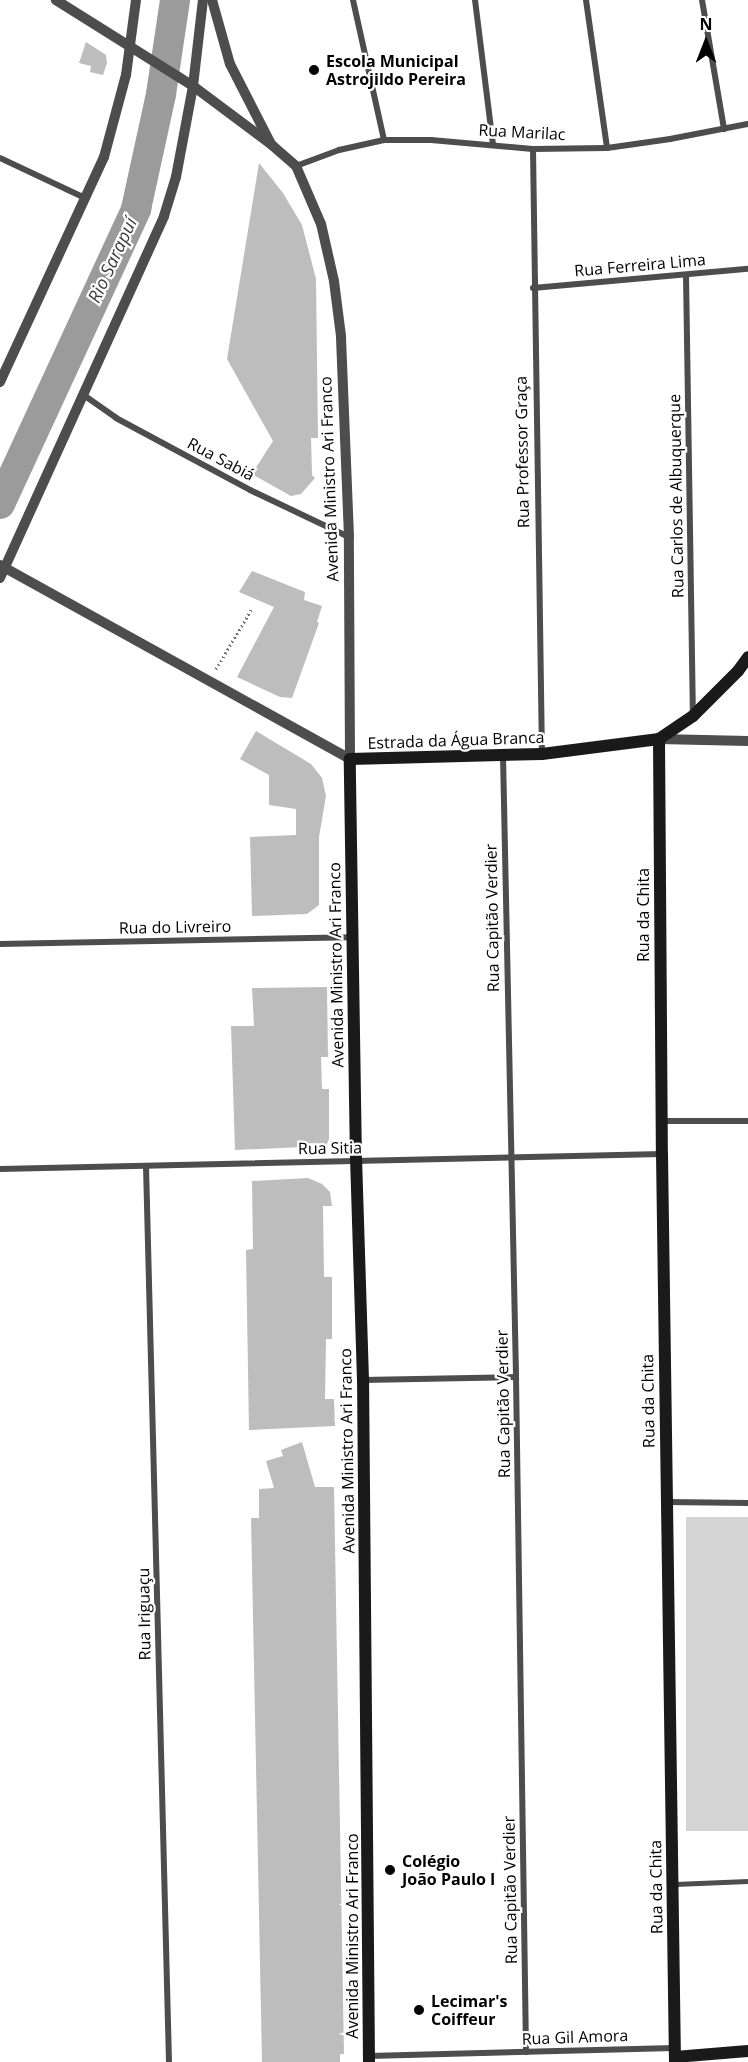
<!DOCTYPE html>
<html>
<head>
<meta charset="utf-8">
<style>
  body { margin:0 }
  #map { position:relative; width:748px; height:2062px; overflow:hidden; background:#fff; font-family:"Open Sans",sans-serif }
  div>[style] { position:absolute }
  .green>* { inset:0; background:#d4d4d4; transform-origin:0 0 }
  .river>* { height:30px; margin:-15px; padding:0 15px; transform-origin:15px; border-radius:15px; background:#9b9b9b }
  .building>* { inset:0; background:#bdbdbd }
  .path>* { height:3px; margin-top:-1.5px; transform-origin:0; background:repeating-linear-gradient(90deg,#6f6f6f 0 1.5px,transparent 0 4.5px) }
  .service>* { height:4.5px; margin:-2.25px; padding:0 2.25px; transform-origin:2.25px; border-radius:2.25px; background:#4d4d4d }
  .minor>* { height:6px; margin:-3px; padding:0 3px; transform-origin:3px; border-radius:3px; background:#4d4d4d }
  .tertiary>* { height:10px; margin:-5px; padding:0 5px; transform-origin:5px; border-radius:5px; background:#4d4d4d }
  .secondary>* { height:12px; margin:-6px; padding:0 6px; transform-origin:6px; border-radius:6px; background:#1a1a1a }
  .dots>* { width:16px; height:16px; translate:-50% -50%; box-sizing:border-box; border:3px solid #fff; border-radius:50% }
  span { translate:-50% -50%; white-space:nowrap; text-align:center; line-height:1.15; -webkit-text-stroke:4.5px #fff; paint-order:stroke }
  .poi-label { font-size:16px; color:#000; font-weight:700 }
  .left { translate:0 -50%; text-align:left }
  .street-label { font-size:16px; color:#000 }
  .water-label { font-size:18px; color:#3c3c3c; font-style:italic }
  .north { position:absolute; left:676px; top:12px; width:60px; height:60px; -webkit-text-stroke:4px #fff; paint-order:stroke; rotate:0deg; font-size:16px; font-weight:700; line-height:24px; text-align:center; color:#000 }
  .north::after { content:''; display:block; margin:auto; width:21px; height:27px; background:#000; clip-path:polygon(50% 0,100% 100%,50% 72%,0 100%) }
</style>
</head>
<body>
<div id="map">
  <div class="green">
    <i style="left:686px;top:1517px;width:62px;height:314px"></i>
  </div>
  <div class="river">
    <i style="left:0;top:504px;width:325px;rotate:-65.2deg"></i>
    <i style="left:136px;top:209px;width:118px;rotate:-77.7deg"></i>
    <i style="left:161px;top:94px;width:95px;rotate:-81.5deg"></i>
  </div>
  <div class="building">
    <i style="clip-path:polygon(86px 42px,106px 55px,107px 63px,103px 75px,90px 72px,91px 66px,79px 63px)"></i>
    <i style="clip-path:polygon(259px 163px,283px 193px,302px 225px,316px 279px,318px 438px,311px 438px,312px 475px,315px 478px,301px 494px,291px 496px,252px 474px,273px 441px,227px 359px)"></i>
    <i style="clip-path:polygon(252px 571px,305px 592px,304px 600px,322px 606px,317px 622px,319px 623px,292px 698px,280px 697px,237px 677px,274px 607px,239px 592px)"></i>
    <i style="clip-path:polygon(256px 731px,311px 764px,322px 778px,326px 796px,319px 837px,319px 905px,307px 914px,252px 916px,250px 837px,296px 835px,296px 809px,269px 805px,269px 775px,240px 759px)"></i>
    <i style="clip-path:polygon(327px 987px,328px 1057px,321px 1057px,322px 1089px,329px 1089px,329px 1139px,326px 1146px,235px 1150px,231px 1026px,254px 1026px,252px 988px)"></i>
    <i style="clip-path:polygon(308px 1178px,322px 1184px,330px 1192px,332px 1206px,323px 1206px,324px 1277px,332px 1277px,332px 1339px,326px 1339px,325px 1399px,334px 1399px,335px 1426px,249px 1430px,246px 1250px,253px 1249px,252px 1181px)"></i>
    <i style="clip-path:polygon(302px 1442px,315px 1487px,334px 1487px,344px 2054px,340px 2054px,340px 2062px,262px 2062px,251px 1518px,259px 1518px,259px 1489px,274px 1488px,266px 1461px,283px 1456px,281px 1450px)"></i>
  </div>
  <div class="path">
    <i style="left:216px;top:669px;width:69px;rotate:-59.3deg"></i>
  </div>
  <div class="service">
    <i style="left:675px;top:1884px;width:73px;rotate:-2.4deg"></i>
  </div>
  <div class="minor">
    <i style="left:353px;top:0;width:143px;rotate:77.5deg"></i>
    <i style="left:475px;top:0;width:145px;rotate:82.9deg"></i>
    <i style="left:586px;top:0;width:149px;rotate:81.9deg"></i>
    <i style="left:702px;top:0;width:131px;rotate:80.3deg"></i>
    <i style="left:533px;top:149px;width:605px;rotate:89.15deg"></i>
    <i style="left:0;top:158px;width:94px;rotate:25.2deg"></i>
    <i style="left:296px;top:166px;width:46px;rotate:-20.4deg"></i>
    <i style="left:339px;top:150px;width:46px;rotate:-12.5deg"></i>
    <i style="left:384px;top:140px;width:47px"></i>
    <i style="left:431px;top:140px;width:102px;rotate:5deg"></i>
    <i style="left:533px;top:149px;width:74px;rotate:-0.8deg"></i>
    <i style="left:607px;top:148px;width:64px;rotate:-8.1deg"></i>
    <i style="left:670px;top:139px;width:79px;rotate:-10.9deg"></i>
    <i style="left:686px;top:275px;width:441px;rotate:89.1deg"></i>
    <i style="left:533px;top:288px;width:216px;rotate:-5.1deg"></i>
    <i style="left:85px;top:396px;width:38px;rotate:35deg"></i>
    <i style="left:116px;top:418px;width:152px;rotate:28.2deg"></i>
    <i style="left:250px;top:490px;width:110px;rotate:25.4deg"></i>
    <i style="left:503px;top:755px;width:622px;rotate:88.8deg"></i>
    <i style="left:516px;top:1377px;width:675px;rotate:89.15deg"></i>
    <i style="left:0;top:944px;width:351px;rotate:-1.1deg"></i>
    <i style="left:662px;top:1121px;width:86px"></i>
    <i style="left:146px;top:1166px;width:896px;rotate:88.53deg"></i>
    <i style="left:0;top:1169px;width:662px;rotate:-1.3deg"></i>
    <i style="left:363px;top:1380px;width:153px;rotate:-1.1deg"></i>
    <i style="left:666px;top:1502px;width:82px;rotate:0.7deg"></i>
    <i style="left:369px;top:2056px;width:305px;rotate:-1.5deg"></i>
  </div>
  <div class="tertiary">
    <i style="left:212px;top:0;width:66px;rotate:74.3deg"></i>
    <i style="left:230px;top:64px;width:88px;rotate:62.9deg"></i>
    <i style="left:0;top:382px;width:248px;rotate:-65.2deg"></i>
    <i style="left:104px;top:157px;width:85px;rotate:-75deg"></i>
    <i style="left:126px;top:75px;width:76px;rotate:-82.4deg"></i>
    <i style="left:0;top:565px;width:400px;rotate:29deg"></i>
    <i style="left:350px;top:759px;width:222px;rotate:-90.3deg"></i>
    <i style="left:349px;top:537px;width:201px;rotate:-92.3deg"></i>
    <i style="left:341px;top:336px;width:55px;rotate:-97.3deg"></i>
    <i style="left:334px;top:281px;width:58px;rotate:-102.8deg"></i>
    <i style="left:321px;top:224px;width:63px;rotate:-113.3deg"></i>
    <i style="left:296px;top:166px;width:32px;rotate:-139deg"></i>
    <i style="left:272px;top:145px;width:99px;rotate:-143.2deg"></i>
    <i style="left:193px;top:86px;width:162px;rotate:-147.9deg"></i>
    <i style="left:0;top:578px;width:397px;rotate:-65.6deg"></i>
    <i style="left:164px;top:216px;width:41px;rotate:-72.9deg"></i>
    <i style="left:176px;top:177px;width:93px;rotate:-79.4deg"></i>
    <i style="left:193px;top:86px;width:87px;rotate:-83.4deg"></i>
    <i style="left:659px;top:739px;width:89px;rotate:1.3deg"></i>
  </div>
  <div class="secondary">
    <i style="left:659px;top:739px;width:415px;rotate:89.6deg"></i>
    <i style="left:662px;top:1154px;width:908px;rotate:89.18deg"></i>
    <i style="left:675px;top:2057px;width:73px;rotate:-4.7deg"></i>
    <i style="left:369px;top:2062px;width:682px;rotate:-90.5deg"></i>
    <i style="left:363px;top:1380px;width:219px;rotate:-91.8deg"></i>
    <i style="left:356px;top:1161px;width:402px;rotate:-90.9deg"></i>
    <i style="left:350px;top:759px;width:192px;rotate:-1.5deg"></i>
    <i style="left:542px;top:754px;width:118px;rotate:-7.3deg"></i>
    <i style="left:659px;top:739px;width:41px;rotate:-34.1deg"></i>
    <i style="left:693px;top:716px;width:64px;rotate:-45deg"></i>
    <i style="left:738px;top:671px;width:17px;rotate:-54deg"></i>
  </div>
  <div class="dots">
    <i style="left:314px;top:70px;background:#000"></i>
    <i style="left:390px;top:1870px;background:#000"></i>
    <i style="left:419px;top:2010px;background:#000"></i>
  </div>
  <div class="poi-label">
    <span class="left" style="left:326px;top:70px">Escola Municipal<br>Astrojildo Pereira</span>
    <span class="left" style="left:402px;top:1870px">Colégio<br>João Paulo I</span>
    <span class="left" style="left:431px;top:2010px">Lecimar's<br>Coiffeur</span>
  </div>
  <div class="street-label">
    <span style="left:522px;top:132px;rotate:3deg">Rua Marilac</span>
    <span style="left:640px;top:265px;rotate:-5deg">Rua Ferreira Lima</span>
    <span style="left:522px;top:452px;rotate:-91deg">Rua Professor Graça</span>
    <span style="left:221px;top:459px;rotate:28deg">Rua Sabiá</span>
    <span style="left:329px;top:479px;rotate:-92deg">Avenida Ministro Ari Franco</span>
    <span style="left:676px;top:496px;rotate:-91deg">Rua Carlos de Albuquerque</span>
    <span style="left:456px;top:740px;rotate:-2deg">Estrada da Água Branca</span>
    <span style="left:643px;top:915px;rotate:-90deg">Rua da Chita</span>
    <span style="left:492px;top:918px;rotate:-91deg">Rua Capitão Verdier</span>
    <span style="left:175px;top:927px;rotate:-1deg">Rua do Livreiro</span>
    <span style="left:336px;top:965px;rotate:-91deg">Avenida Ministro Ari Franco</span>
    <span style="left:330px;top:1148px;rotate:-1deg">Rua Sitia</span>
    <span style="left:648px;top:1401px;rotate:-91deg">Rua da Chita</span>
    <span style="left:503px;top:1404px;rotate:-91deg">Rua Capitão Verdier</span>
    <span style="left:347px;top:1451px;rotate:-91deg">Avenida Ministro Ari Franco</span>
    <span style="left:144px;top:1614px;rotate:-91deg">Rua Iriguaçu</span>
    <span style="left:656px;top:1887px;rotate:-91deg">Rua da Chita</span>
    <span style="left:510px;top:1890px;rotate:-91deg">Rua Capitão Verdier</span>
    <span style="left:352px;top:1936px;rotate:-90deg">Avenida Ministro Ari Franco</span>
    <span style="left:575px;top:2037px;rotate:-2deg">Rua Gil Amora</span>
  </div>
  <div class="water-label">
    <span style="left:112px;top:260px;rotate:-65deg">Rio Sarapuí</span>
  </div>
  <div class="north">N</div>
</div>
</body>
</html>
